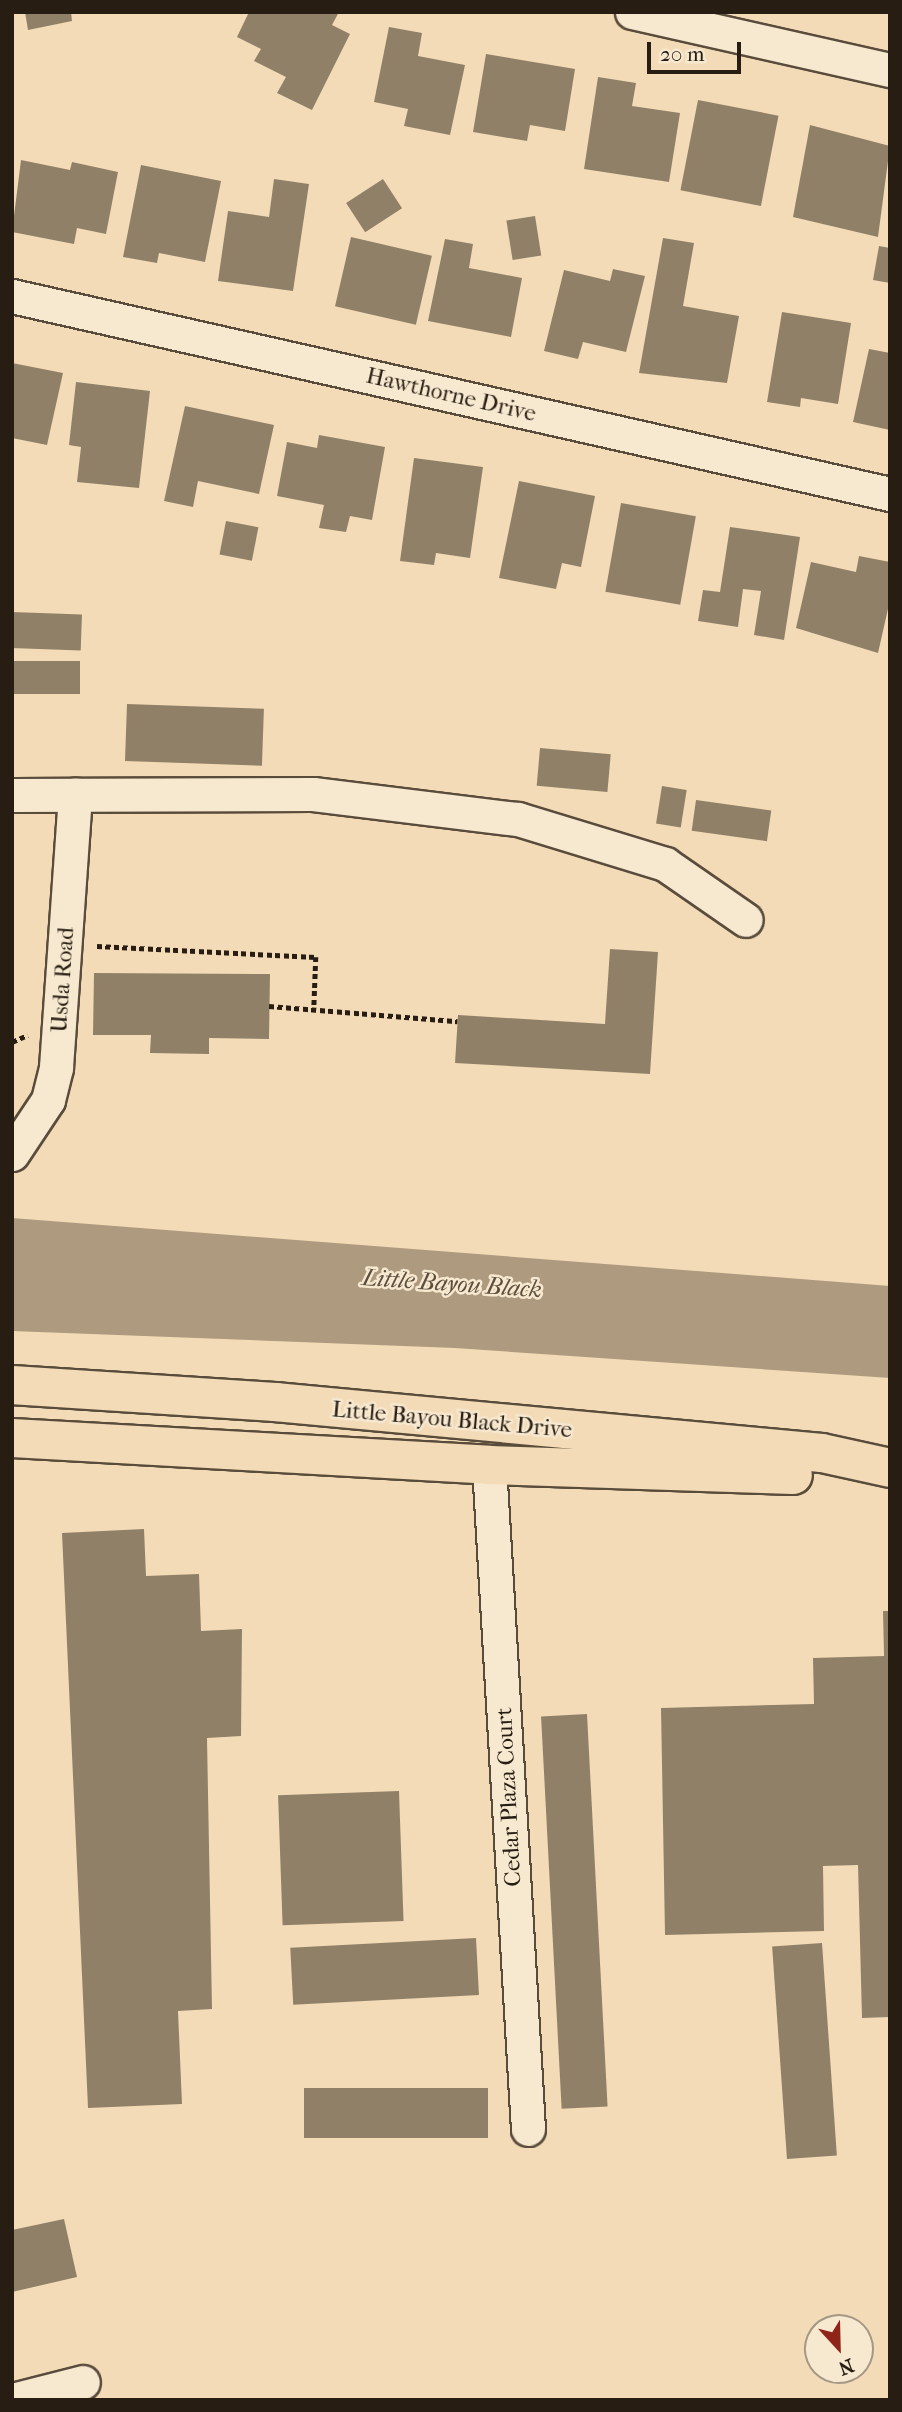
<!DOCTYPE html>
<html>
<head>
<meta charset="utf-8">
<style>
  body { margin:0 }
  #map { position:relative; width:902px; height:2412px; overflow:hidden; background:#f3dbb7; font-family:"IM FELL French Canon",serif }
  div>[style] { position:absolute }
  .water>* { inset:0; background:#ae9a7f }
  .building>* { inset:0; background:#918068; transform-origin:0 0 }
  .path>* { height:4.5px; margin-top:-2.25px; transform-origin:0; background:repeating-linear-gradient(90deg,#271d12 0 5px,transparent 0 8.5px) }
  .roads { filter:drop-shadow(2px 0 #5a4c3b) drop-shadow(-2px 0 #5a4c3b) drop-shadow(0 2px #5a4c3b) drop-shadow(0 -2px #5a4c3b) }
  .minor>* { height:33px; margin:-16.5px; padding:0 16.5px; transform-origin:16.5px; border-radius:16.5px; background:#f7e8d0 }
  .major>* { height:38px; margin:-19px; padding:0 19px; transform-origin:19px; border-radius:19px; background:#f3dbb7 }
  span { translate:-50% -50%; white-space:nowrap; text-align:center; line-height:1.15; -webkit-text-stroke:5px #f7e8d0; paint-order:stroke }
  .street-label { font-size:23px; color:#271d12 }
  .water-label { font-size:24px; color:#5d4f3e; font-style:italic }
  .frame { position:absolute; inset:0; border:14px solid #271d12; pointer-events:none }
  .north { position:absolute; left:804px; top:2314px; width:70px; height:70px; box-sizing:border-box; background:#f7e8d0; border:2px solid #a49784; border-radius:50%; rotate:158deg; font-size:19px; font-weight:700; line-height:28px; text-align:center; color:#271d12 }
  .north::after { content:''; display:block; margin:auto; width:24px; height:32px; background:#8f2418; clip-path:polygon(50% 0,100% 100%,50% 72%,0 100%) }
  .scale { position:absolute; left:647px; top:42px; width:94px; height:32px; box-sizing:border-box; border:4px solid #271d12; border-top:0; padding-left:9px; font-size:21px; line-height:24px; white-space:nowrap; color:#271d12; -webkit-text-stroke:5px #f7e8d0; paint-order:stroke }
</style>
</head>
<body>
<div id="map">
  <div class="water">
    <i style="clip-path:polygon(12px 1218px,890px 1286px,890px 1378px,455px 1348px,12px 1331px)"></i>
  </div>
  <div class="building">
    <i style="clip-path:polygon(25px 12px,71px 12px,72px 21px,28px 30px)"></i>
    <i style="clip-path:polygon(249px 12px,339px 12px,332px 25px,350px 34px,312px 110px,277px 93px,286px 77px,254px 61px,261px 49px,237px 37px)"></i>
    <i style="clip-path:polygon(389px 27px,422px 33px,418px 56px,465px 65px,450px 135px,404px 126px,408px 109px,374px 102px)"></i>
    <i style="clip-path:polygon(486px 54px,575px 69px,565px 131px,530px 125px,527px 141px,473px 132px)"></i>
    <i style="clip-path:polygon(598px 77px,636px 83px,632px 106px,680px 113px,669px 182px,584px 169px)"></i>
    <i style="left:698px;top:100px;width:82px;height:92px;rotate:11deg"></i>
    <i style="clip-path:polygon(810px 125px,890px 146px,878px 237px,793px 217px)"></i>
    <i style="clip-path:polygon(21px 160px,70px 170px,72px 162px,118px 172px,106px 234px,77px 228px,74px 244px,12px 232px)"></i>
    <i style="clip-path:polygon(141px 165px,221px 181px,205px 262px,159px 253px,157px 263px,123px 257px)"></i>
    <i style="clip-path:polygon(274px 179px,309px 184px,293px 291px,218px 281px,228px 211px,269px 217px)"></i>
    <i style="left:383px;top:179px;width:35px;height:44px;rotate:57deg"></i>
    <i style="left:535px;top:216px;width:40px;height:29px;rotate:81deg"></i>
    <i style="left:351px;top:237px;width:83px;height:71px;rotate:13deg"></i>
    <i style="clip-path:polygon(663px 238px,694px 243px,683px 306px,739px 316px,727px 383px,639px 373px)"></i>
    <i style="clip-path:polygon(445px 239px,473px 244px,469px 268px,522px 278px,511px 337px,428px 321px)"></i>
    <i style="clip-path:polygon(879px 246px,890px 248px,890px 283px,873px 280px)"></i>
    <i style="clip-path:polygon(613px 269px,645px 276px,626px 352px,583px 342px,578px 359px,544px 351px,564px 270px,610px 281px)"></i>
    <i style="clip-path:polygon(782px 312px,851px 323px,838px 404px,801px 398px,800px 407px,767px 402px)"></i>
    <i style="clip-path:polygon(869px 349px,890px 353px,890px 430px,853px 422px)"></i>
    <i style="clip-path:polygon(12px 363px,63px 373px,47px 445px,12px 438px)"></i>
    <i style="clip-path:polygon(76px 382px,150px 391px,139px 488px,77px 482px,81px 447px,69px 445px)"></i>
    <i style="clip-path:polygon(185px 406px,274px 425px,259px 494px,198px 481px,193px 507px,164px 501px)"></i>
    <i style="clip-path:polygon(319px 435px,385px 447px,372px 520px,350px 516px,346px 532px,319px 528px,324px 505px,277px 496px,287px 442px,317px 448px)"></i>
    <i style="clip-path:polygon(414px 458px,483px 467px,470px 558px,436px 553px,434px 565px,400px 561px)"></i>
    <i style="clip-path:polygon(519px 481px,595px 496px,581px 567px,562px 563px,556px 589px,499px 578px)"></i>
    <i style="left:621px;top:503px;width:76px;height:90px;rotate:10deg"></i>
    <i style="left:226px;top:521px;width:33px;height:34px;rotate:11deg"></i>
    <i style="clip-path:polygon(730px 527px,800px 537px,784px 640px,754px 635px,761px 591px,743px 589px,738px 627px,698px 621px,703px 590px,720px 592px)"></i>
    <i style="clip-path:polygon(859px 556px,890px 562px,890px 600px,878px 653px,796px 628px,811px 562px,856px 572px)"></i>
    <i style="left:12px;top:612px;width:70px;height:36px;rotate:2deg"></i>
    <i style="left:80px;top:661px;width:33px;height:68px;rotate:90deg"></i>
    <i style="left:127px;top:704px;width:137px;height:57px;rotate:2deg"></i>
    <i style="left:540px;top:748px;width:71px;height:38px;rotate:5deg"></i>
    <i style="left:662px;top:786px;width:25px;height:38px;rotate:9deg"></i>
    <i style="left:696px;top:800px;width:76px;height:31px;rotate:8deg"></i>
    <i style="clip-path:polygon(610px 949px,658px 952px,650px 1074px,455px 1063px,458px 1015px,605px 1024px)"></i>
    <i style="clip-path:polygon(94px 973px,270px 974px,269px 1039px,209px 1038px,209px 1054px,150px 1053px,151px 1035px,93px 1035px)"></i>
    <i style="clip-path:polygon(144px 1529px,146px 1576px,199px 1574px,201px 1631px,242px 1629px,241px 1736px,207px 1738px,212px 2009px,178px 2011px,182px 2104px,88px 2108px,62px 1533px)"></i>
    <i style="clip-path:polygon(883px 1611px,890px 1611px,890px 2017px,862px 2018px,858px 1865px,823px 1866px,824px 1931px,665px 1935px,661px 1708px,814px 1704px,813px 1658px,884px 1656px)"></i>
    <i style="left:587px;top:1714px;width:393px;height:46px;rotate:87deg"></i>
    <i style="left:399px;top:1791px;width:130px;height:121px;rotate:88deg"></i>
    <i style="left:476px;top:1938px;width:57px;height:186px;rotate:87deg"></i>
    <i style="left:822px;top:1943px;width:213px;height:50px;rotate:86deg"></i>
    <i style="left:488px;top:2088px;width:50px;height:184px;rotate:90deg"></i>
    <i style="clip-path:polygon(64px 2219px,77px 2277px,12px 2292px,12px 2230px)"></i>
  </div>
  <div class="path">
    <i style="left:97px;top:946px;width:219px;rotate:2.9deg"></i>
    <i style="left:316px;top:957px;width:53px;rotate:92.2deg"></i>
    <i style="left:269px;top:1006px;width:189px;rotate:4.6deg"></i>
    <i style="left:12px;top:1042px;width:17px;rotate:-24deg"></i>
  </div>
  <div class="roads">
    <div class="minor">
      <i style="left:632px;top:12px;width:264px;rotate:12.7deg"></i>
      <i style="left:12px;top:296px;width:900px;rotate:12.71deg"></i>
      <i style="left:12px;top:795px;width:301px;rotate:-0.2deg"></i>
      <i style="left:313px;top:794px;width:207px;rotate:7deg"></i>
      <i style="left:518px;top:819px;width:154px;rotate:17deg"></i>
      <i style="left:665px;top:864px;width:98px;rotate:34.7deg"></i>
      <i style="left:12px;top:1154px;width:65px;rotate:-56.3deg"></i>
      <i style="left:48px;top:1100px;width:34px;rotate:-76deg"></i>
      <i style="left:56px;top:1067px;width:273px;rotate:-86deg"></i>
      <i style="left:489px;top:1465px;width:665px;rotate:86.64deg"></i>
      <i style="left:12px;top:2400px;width:73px;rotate:-14.2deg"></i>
    </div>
    <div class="major">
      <i style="left:12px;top:1385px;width:264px;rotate:3.7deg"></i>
      <i style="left:275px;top:1402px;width:549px;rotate:5.33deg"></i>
      <i style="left:822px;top:1453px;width:70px;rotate:12.4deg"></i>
      <i style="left:12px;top:1438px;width:478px;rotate:3.2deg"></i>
      <i style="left:489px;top:1465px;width:304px;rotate:1.9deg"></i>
    </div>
  </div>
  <div class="street-label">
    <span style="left:451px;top:395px;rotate:13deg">Hawthorne Drive</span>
    <span style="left:63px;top:980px;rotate:-86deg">Usda Road</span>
    <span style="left:452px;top:1420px;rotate:5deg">Little Bayou Black Drive</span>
    <span style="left:509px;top:1797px;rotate:-93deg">Cedar Plaza Court</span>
  </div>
  <div class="water-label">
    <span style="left:452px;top:1284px;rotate:4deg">Little Bayou Black</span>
  </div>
  <div class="frame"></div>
  <div class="north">N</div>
  <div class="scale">20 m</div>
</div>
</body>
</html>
